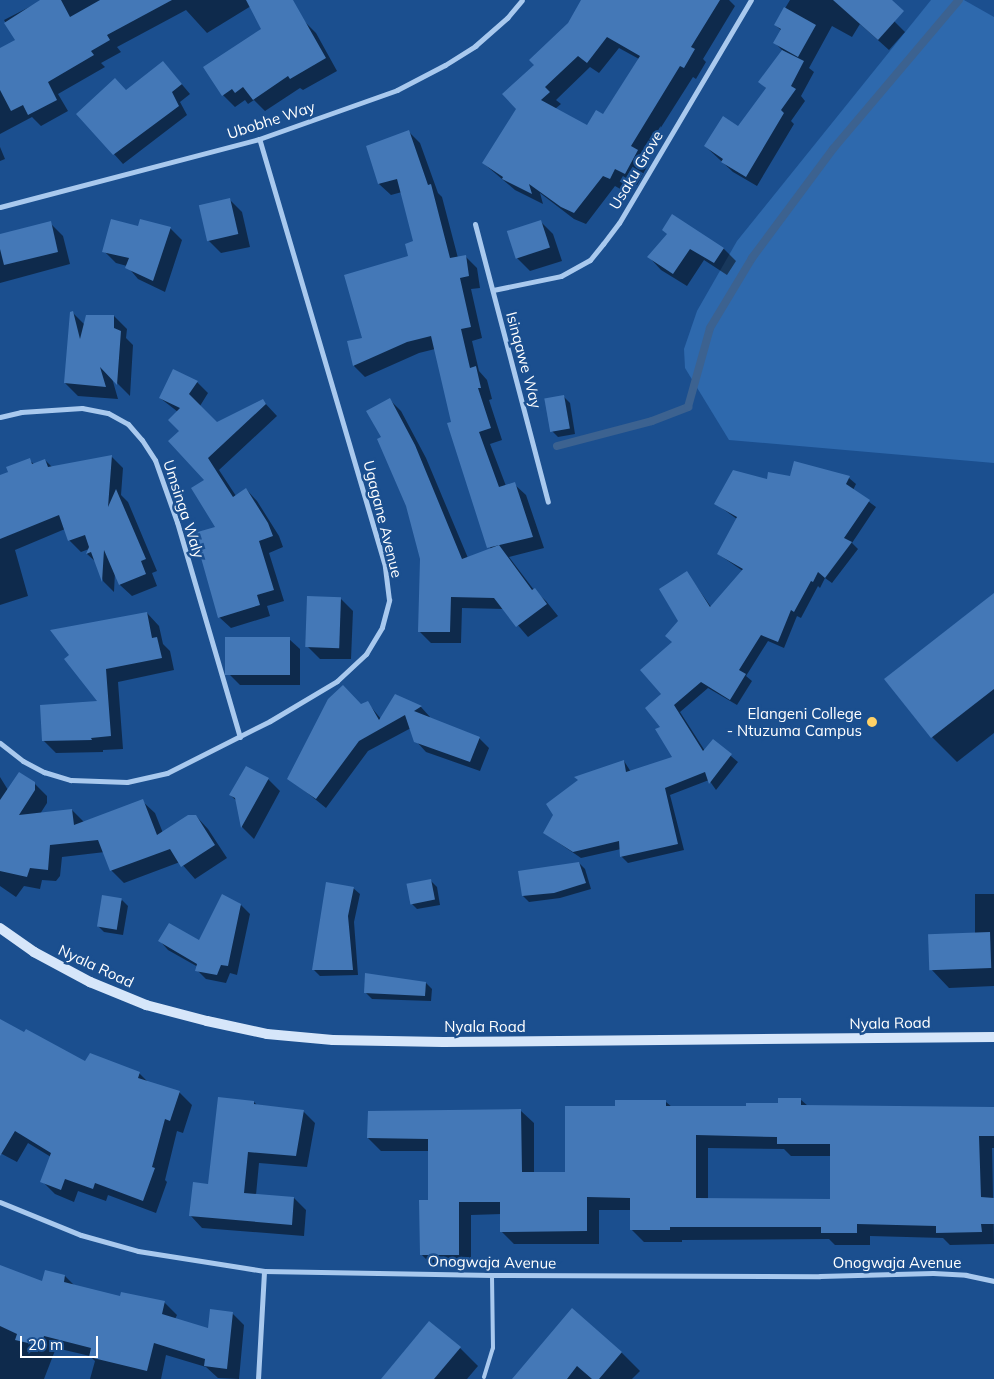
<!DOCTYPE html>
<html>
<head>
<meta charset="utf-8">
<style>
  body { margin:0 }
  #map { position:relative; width:994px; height:1379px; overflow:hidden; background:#1b4f8f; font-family:Mulish,sans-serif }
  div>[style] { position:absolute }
  .green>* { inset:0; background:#2e69ad }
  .shadow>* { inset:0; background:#0007 }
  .stream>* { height:8px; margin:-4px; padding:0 4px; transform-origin:4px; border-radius:4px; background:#3c6290 }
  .building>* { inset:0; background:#4478b7; transform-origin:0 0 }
  .lane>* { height:4px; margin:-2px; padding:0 2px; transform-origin:2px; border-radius:2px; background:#a9c9ee }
  .street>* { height:5px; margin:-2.5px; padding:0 2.5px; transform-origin:2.5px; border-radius:2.5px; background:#a9c9ee }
  .secondary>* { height:10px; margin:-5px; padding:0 5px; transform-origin:5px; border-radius:5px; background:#d6e6fa }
  .dots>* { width:14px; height:14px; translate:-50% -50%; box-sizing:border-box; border:2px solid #1b4f8f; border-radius:50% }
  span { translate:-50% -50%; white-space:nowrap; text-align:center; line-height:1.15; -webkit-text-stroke:5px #1b4f8f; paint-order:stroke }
  .street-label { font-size:15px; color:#fff }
  .poi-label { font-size:15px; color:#fff }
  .right { translate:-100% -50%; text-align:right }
  .scale { position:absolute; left:20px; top:1336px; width:78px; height:22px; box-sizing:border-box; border:2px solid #fff; border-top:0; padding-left:6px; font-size:15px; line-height:18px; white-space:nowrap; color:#fff; -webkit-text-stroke:4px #1b4f8f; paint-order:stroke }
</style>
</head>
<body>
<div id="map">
  <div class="green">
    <i style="clip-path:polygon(931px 0,964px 0,994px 17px,994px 463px,729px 440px,685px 368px,684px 349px,697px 311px,737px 241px)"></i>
  </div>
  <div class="shadow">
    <i style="clip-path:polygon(43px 0,275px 0,304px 21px,316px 33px,337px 71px,303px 90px,300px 88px,265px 111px,254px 100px,248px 104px,245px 100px,235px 107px,223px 95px,263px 29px,251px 6px,207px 33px,186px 10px,117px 47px,121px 52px,101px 63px,105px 67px,58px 94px,68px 111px,41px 126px,32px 117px,0 134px,0 50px,16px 40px,4px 20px)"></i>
    <i style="clip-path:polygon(evenodd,582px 0,729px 0,735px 6px,703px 59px,706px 62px,696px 79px,693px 77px,653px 140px,643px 157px,649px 163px,637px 185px,627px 180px,622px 190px,615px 186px,586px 224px,574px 219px,540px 193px,543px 204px,515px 190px,483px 163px,518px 109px,536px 65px,569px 24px,582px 0,619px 48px,639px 59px,603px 115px,588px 127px,555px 109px,561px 104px,556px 100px,590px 67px,599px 73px,619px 48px)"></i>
    <i style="clip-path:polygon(790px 0,861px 0,894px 21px,905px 32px,889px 50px,860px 24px,852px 37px,832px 26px,809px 68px,814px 72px,801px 96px,805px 101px,791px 121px,794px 124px,757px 186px,733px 172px,705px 146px,739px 128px,767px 89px,760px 82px,783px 51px,775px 43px,782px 31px,775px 25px)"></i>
    <i style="clip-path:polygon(163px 62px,190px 94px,180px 102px,187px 115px,123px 164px,78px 114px,126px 91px)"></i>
    <i style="clip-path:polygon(408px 131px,420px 143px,438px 193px,442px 197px,458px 258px,466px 257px,477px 268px,480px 288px,471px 289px,482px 338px,472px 341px,479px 371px,487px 380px,492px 399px,489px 400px,502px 440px,490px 444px,506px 486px,514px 484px,526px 495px,544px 548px,509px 557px,534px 590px,546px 601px,558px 616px,528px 637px,504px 609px,462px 608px,461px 643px,431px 643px,419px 631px,422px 559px,407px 505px,382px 438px,390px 400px,401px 411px,426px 458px,468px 558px,491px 550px,453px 423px,435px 349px,419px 353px,365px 377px,354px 366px,349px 342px,364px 339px,410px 257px,415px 242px,402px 192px,391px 195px,379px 184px)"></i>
    <i style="clip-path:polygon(0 147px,5px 159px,0 161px)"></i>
    <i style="clip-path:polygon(229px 199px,242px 212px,250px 247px,221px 253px,208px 240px)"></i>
    <i style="clip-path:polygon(540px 221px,553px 234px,562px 261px,530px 271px,517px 258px)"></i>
    <i style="clip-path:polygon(50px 223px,63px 236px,70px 264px,0 283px,0 235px)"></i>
    <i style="clip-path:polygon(139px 228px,170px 228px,182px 240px,165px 292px,138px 279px,127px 266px,116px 263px,104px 251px)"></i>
    <i style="clip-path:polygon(668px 235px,723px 248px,736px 261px,727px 275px,704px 260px,687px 286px,661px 270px,649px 257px)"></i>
    <i style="clip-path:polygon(73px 313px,85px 325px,114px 316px,127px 329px,126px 338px,133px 345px,130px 396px,112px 378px,118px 399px,78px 396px,65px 383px)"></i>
    <i style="clip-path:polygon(197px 382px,208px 393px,200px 406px,217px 424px,263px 401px,277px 416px,219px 470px,236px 496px,246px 489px,257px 501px,279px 536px,283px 547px,269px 553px,284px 601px,267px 606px,270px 616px,231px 628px,219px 617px,217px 528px,206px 480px,181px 431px,178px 412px,160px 398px)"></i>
    <i style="clip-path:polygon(564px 397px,570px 403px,575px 434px,558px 437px,552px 431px)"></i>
    <i style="clip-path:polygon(111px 456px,123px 468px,121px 495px,128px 502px,157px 571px,152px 573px,157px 586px,132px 596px,120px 585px,115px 572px,114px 592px,103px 581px,97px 563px,87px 554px,89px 549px,81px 552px,69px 540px,65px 529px,15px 550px,28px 596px,0 605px,0 477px,29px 460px,34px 464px,45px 460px,52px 467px)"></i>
    <i style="clip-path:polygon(795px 463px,849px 478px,856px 484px,853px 490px,876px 507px,852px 543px,858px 549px,832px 583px,825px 578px,820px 588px,818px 586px,801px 618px,797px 616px,784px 648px,768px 641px,746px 676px,752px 681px,737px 705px,708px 688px,680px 712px,705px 751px,713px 741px,738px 762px,716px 790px,709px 780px,670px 795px,684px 850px,628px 863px,621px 856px,621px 849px,581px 858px,544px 833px,624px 761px,631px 772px,673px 758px,662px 728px,663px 695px,673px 642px,680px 621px,687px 573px,711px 607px,743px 571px,718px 554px,737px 519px,716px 504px,768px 480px,791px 477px)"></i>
    <i style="clip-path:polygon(994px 595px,994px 733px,957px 762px,932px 737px,886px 679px)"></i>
    <i style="clip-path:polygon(340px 598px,353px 611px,351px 659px,320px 659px,307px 646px)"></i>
    <i style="clip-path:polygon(147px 613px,159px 626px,163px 644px,170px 651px,174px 670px,118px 682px,123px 749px,103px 750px,103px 752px,56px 753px,43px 740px,100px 702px,66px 659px)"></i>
    <i style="clip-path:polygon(289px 639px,300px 649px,300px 685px,240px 685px,230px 675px)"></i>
    <i style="clip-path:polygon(396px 695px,421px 707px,430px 717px,429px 718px,479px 738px,489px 748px,480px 771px,426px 752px,416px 741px,411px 728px,368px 751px,326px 808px,289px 778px,361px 706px,367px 702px,381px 719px)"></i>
    <i style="clip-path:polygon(0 777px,8px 790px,34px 783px,47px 796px,47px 803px,40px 814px,72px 810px,84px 822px,142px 801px,155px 813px,163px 833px,196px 816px,208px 829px,227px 858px,195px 879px,180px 862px,124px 883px,111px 870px,105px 852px,62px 857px,60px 876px,56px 881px,42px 880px,40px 889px,24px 886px,16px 897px,0 886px)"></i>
    <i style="clip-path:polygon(268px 779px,280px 791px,254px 839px,242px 827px,237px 801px,230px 795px)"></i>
    <i style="clip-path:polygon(579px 863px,585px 869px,591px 889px,560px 898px,529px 902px,523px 896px)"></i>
    <i style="clip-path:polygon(431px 881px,437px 887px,440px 905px,417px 909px,411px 903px)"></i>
    <i style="clip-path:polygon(327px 884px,353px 888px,360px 894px,354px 922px,358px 975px,320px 976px,314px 970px)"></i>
    <i style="clip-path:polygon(975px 894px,994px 894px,994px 986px,949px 988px,931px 969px,975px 934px)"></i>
    <i style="clip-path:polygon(122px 900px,128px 906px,123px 935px,104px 932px,98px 926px)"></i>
    <i style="clip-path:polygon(241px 905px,250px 914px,237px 975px,230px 973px,226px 983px,206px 979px,197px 970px,198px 967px,168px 950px,160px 941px,199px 942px)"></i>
    <i style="clip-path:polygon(426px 983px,432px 989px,431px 1001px,372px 999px,366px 993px)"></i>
    <i style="clip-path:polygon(0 1021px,85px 1063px,139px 1073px,149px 1083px,179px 1092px,192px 1105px,183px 1133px,177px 1131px,165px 1180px,167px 1182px,156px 1213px,108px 1195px,106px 1201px,78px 1191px,74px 1202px,55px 1194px,42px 1181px,51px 1157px,28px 1143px,17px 1162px,0 1153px)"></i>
    <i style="clip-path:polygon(evenodd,800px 1099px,808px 1106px,994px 1109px,994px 1148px,992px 1148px,994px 1244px,950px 1245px,943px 1238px,870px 1236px,870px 1245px,835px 1245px,829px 1239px,682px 1240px,682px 1242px,644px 1242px,631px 1229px,631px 1210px,599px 1210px,599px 1244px,514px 1244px,501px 1231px,502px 1214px,471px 1215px,471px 1267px,434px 1267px,421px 1254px,429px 1202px,429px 1151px,381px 1151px,368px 1138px,521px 1111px,534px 1123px,534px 1173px,566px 1173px,616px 1107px,666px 1102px,672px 1107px,747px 1108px,779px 1104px,800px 1099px,708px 1148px,784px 1149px,791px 1156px,832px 1156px,831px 1200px,708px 1199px,708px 1148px)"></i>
    <i style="clip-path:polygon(254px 1102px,257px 1105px,303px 1111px,315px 1123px,307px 1167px,259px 1163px,256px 1195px,294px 1198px,306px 1210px,304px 1236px,202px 1228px,191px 1216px)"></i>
    <i style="clip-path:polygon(0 1266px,43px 1283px,65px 1276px,74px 1285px,121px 1298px,164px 1302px,177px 1315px,175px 1319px,209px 1330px,232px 1313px,244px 1325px,239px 1379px,218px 1378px,206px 1367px,166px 1355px,161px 1379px,90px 1379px,95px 1361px,90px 1356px,56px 1348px,44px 1379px,0 1379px)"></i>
    <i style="clip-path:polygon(460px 1348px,478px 1366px,467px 1379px,383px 1379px)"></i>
    <i style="clip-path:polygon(621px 1352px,640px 1371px,632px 1379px,514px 1379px)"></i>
  </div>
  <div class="stream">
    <i style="left:557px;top:446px;width:98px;rotate:-14.7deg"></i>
    <i style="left:652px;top:421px;width:39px;rotate:-21deg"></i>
    <i style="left:688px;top:407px;width:82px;rotate:-74.4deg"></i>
    <i style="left:710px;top:328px;width:82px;rotate:-59deg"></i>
    <i style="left:752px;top:258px;width:136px;rotate:-53.4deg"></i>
    <i style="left:833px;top:149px;width:195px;rotate:-49.8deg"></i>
  </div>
  <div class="building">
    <i style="clip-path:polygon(40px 0,61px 0,70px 17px,100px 0,172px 0,107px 35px,110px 40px,91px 51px,94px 55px,48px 82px,57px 100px,28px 115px,23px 105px,11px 111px,0 90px,0 48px,15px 40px,4px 23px)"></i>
    <i style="clip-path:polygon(246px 0,293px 0,326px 58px,290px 79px,288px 76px,253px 100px,243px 87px,235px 93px,232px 89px,222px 96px,203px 67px,261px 29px)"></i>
    <i style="clip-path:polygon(evenodd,581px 0,720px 0,691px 47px,695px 49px,684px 68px,680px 66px,631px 146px,638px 150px,625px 174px,615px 169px,610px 179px,603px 176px,574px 213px,561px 207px,529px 184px,532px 194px,502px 179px,503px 177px,482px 163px,516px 109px,502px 94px,534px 65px,529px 60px,568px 23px,581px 0,607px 37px,640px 56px,603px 114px,596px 110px,587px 125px,541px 100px,550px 92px,545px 87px,578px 56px,587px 63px,607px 37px)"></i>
    <i style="clip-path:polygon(833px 0,892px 0,904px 11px,878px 40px)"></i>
    <i style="clip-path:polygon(784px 7px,816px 25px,798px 57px,773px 43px,781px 29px,774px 25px)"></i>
    <i style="clip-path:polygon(782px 50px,804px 61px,791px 86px,796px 89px,781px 110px,784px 113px,746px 177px,721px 162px,723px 159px,704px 146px,723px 116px,738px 126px,766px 88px,758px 82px)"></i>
    <i style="clip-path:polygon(163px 61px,182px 84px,172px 92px,179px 106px,113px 155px,76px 114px,115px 78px,126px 90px)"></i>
    <i style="clip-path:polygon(409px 130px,428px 185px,431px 184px,450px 258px,466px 255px,469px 276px,460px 278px,471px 327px,461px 329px,470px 368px,476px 366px,481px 388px,478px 388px,491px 428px,479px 432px,499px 487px,515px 482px,533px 537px,487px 548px,447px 423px,451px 422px,431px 336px,407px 342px,353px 366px,347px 341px,362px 338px,344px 275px,408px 256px,405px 244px,413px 241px,397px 179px,378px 184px,366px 146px)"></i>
    <i style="left:230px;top:198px;width:37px;height:32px;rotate:77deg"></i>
    <i style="clip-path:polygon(672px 214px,724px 248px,714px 263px,690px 249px,673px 274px,647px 257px,667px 234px,662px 230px)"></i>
    <i style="clip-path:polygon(111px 219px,138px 226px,140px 219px,171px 227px,153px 281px,125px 268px,129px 258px,102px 252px)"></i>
    <i style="left:541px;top:220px;width:29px;height:36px;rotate:72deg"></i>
    <i style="clip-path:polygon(51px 221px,58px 252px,4px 265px,0 249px,0 234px)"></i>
    <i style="clip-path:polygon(73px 311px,80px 339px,86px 315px,114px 315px,114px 328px,121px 331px,117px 385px,100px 367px,106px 387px,64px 383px,70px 312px)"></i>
    <i style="clip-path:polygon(173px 369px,198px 381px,189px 394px,217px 422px,263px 399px,266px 404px,208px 458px,233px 497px,246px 488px,268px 523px,273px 536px,259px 541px,274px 590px,257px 595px,260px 605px,218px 618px,194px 533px,215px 527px,191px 488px,204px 480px,168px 441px,179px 431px,168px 420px,180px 408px,159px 398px)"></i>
    <i style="left:564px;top:395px;width:34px;height:20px;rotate:80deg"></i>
    <i style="clip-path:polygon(390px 398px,415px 445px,462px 559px,499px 545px,532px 590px,535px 588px,547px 604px,516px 627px,494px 598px,451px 597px,450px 632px,418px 632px,420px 559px,406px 506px,377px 439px,381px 437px,366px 411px)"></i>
    <i style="clip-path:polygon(112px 455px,108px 507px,116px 489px,146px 559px,141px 561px,146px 574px,119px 585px,104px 550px,102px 582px,91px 552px,86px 554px,89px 547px,85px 535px,68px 541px,59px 515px,0 539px,0 475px,8px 472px,6px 467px,30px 458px,32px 464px,45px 459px,48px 467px)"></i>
    <i style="clip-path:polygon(794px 461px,850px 476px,846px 484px,870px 500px,844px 538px,852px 542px,825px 578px,818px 572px,813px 582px,811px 581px,794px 612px,791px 610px,778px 642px,761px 635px,739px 670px,746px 674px,730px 700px,701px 682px,674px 705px,703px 751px,713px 739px,732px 754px,709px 784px,705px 772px,665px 788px,678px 844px,620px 857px,619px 841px,573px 852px,543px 833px,553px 815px,546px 804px,578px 780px,574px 777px,624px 760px,626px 772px,672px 757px,655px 729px,660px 727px,645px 708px,661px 694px,640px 670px,672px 642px,665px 636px,678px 621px,659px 589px,687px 571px,710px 607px,743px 569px,717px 554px,737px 517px,714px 504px,733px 470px,767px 479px,768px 472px,790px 476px)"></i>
    <i style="clip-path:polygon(994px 593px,994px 689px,931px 738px,884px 679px)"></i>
    <i style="left:307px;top:596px;width:34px;height:51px;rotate:2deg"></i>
    <i style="clip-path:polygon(147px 612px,152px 638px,157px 637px,162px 658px,106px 669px,111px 736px,91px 738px,92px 740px,42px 741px,40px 705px,97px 701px,64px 659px,69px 655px,50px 630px)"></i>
    <i style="left:225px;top:637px;width:65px;height:38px"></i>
    <i style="clip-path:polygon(343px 685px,361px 704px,368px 701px,379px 720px,395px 694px,422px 706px,414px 711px,480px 737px,470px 762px,414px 742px,405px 715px,359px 741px,316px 799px,287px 779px,328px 699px)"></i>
    <i style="clip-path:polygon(246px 766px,269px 778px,241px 828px,235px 798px,229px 795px)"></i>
    <i style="clip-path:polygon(19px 772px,35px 782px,35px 790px,19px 815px,72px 809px,74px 825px,143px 799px,157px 835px,188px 815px,196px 815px,215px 845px,181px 867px,170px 849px,110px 871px,98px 840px,50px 845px,48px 870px,30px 868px,27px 877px,0 871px,0 800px)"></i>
    <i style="clip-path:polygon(579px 862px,586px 883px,554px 893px,522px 896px,518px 871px)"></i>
    <i style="left:431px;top:879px;width:21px;height:25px;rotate:79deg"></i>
    <i style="clip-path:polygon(326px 882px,354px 887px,348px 916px,353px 970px,312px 970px)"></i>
    <i style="clip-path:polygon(222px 894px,241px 904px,228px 966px,221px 965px,217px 975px,195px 971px,197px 964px,158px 941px,169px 923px,199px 940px)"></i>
    <i style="left:102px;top:895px;width:20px;height:32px;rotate:9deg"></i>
    <i style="left:990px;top:932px;width:36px;height:62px;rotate:88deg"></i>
    <i style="clip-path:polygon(365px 973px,426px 982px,425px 996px,364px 993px)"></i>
    <i style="clip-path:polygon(0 1019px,24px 1032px,26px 1029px,85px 1061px,90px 1053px,140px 1072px,138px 1078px,180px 1091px,170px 1121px,165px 1119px,152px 1167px,155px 1168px,143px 1201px,95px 1183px,93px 1189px,65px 1179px,61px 1190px,40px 1182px,51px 1153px,15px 1131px,0 1156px)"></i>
    <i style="clip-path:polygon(218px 1097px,254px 1101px,254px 1104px,304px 1110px,296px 1156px,248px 1152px,244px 1193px,294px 1197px,292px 1225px,189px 1216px,193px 1182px,208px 1184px)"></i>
    <i style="clip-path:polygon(evenodd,778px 1098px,801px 1098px,801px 1105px,994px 1107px,994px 1136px,979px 1136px,981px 1197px,994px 1198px,994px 1224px,981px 1224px,982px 1232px,936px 1233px,936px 1226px,857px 1224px,857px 1233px,821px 1233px,821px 1227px,670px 1227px,670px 1230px,630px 1230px,630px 1198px,587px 1197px,587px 1231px,500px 1232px,500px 1202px,459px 1202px,459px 1255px,420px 1255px,419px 1200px,428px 1200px,428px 1139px,367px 1138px,368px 1111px,521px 1109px,522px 1172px,565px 1172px,565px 1106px,615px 1106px,615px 1100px,666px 1100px,666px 1106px,746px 1106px,746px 1103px,778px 1103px,778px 1098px,696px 1135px,777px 1137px,777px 1144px,830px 1144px,830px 1199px,696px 1198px,696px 1135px)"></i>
    <i style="clip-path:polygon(0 1265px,42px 1281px,45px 1270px,65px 1275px,64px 1282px,120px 1296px,121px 1292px,165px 1301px,162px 1314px,208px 1328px,210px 1309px,233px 1312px,227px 1369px,204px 1366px,205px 1359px,154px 1343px,147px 1371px,89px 1357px,91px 1348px,44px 1336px,41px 1346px,15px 1340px,17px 1334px,0 1326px)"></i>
    <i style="clip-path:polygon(572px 1308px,622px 1352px,599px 1379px,592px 1379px,577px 1366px,567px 1379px,512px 1379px)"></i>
    <i style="clip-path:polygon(429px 1321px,461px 1347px,434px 1379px,381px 1379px)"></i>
  </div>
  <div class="lane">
    <i style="left:484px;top:1377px;width:30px;rotate:-73deg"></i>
    <i style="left:493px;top:1348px;width:73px;rotate:-90.8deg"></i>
  </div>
  <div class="street">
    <i style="left:0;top:207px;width:268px;rotate:-14.7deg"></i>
    <i style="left:259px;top:139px;width:146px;rotate:-19.5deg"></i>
    <i style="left:397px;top:90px;width:54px;rotate:-27.5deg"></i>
    <i style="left:445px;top:65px;width:36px;rotate:-32deg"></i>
    <i style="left:475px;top:46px;width:43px;rotate:-41.2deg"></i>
    <i style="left:507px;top:18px;width:23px;rotate:-50deg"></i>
    <i style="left:475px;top:224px;width:287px;rotate:75.3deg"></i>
    <i style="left:493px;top:290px;width:69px;rotate:-11.6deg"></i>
    <i style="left:561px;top:276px;width:33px;rotate:-29deg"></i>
    <i style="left:590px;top:260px;width:21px;rotate:-51deg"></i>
    <i style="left:603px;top:244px;width:26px;rotate:-53deg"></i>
    <i style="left:619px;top:223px;width:259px;rotate:-59.4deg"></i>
    <i style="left:0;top:417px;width:22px;rotate:-13deg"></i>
    <i style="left:21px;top:412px;width:61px;rotate:-3.8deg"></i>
    <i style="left:82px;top:408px;width:26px;rotate:11deg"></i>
    <i style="left:108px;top:413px;width:23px;rotate:29deg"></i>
    <i style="left:128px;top:424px;width:21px;rotate:49deg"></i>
    <i style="left:142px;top:440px;width:24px;rotate:57deg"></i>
    <i style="left:155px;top:460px;width:66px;rotate:70.5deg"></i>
    <i style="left:177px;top:522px;width:224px;rotate:73.7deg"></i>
    <i style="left:0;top:743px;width:29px;rotate:38deg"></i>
    <i style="left:23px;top:761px;width:24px;rotate:28deg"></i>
    <i style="left:44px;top:772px;width:28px;rotate:17deg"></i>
    <i style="left:71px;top:780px;width:56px;rotate:2deg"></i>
    <i style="left:127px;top:782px;width:41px;rotate:-12.7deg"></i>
    <i style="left:167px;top:773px;width:115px;rotate:-26.8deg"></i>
    <i style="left:270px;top:721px;width:78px;rotate:-30.8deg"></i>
    <i style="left:337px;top:681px;width:40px;rotate:-43deg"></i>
    <i style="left:366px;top:654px;width:31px;rotate:-59deg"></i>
    <i style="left:382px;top:627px;width:28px;rotate:-75deg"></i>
    <i style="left:389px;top:600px;width:34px;rotate:-97deg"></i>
    <i style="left:385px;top:566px;width:445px;rotate:-106.4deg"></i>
    <i style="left:0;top:1202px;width:87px;rotate:22.2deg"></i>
    <i style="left:81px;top:1235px;width:59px;rotate:15.7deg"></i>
    <i style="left:138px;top:1251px;width:128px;rotate:9deg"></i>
    <i style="left:264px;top:1271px;width:228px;rotate:1deg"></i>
    <i style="left:492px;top:1275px;width:328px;rotate:0.2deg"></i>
    <i style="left:820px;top:1276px;width:113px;rotate:-1.5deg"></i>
    <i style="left:933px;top:1273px;width:33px;rotate:3deg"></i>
    <i style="left:966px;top:1275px;width:29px;rotate:12deg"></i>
    <i style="left:258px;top:1379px;width:108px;rotate:-86.8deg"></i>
  </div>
  <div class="secondary">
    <i style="left:0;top:928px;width:42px;rotate:35.2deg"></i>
    <i style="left:34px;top:952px;width:64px;rotate:28.2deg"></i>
    <i style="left:90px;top:982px;width:61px;rotate:22.3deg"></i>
    <i style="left:146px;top:1005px;width:63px;rotate:14.7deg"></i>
    <i style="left:207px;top:1021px;width:61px;rotate:12.2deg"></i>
    <i style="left:267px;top:1034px;width:66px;rotate:5.2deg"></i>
    <i style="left:333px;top:1040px;width:110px;rotate:1deg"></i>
    <i style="left:443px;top:1042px;width:551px;rotate:-0.52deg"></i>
  </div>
  <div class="dots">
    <i style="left:872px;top:722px;background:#ffd166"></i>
  </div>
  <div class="street-label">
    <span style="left:271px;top:120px;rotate:-18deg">Ubobhe Way</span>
    <span style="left:636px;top:170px;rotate:-59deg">Usaku Grove</span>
    <span style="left:524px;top:360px;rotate:75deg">Isinqawe Way</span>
    <span style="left:184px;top:509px;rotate:72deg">Umsinga Waly</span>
    <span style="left:383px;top:519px;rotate:76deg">Ugagane Avenue</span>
    <span style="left:96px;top:966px;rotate:25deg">Nyala Road</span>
    <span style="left:890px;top:1023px;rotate:-1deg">Nyala Road</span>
    <span style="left:485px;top:1027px">Nyala Road</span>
    <span style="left:492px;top:1262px;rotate:1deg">Onogwaja Avenue</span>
    <span style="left:897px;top:1263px">Onogwaja Avenue</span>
  </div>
  <div class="poi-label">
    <span class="right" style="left:862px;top:722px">Elangeni College<br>- Ntuzuma Campus</span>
  </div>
  <div class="scale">20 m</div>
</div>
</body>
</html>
